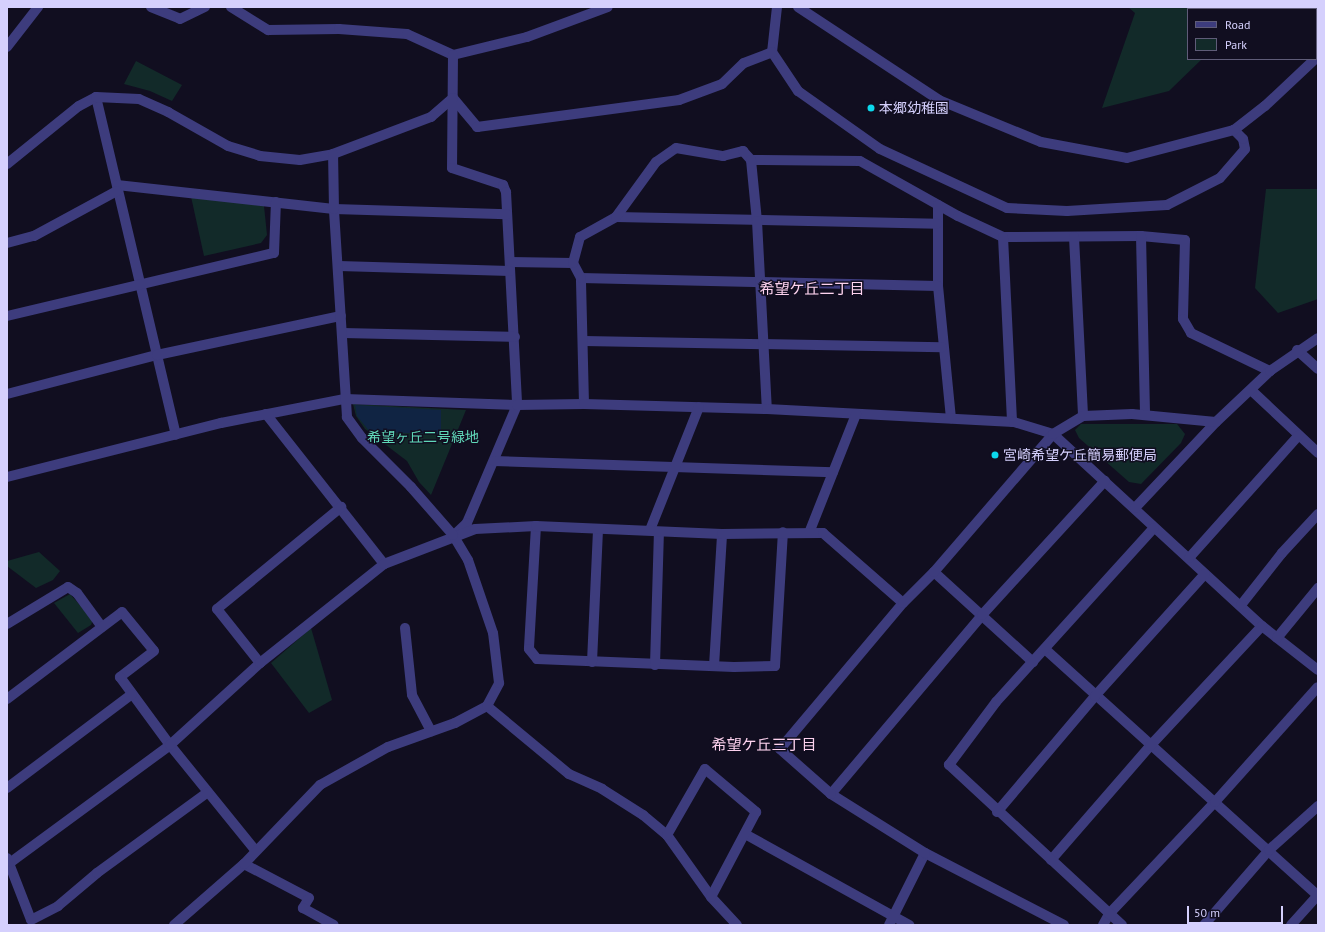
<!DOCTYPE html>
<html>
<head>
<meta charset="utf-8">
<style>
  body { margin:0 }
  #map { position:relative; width:1325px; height:932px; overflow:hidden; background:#110e20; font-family:"PT Sans","Noto Sans JP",sans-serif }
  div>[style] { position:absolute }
  .green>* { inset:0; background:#122a29 }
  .water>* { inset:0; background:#102443 }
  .minor>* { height:10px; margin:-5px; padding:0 5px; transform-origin:5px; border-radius:5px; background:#3d3c7d }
  .dots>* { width:11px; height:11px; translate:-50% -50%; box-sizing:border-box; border:2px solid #110e20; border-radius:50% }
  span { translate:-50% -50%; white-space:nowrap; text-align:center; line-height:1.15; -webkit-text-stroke:3px #110e20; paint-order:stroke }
  .poi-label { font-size:14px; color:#d5d0fd }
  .left { translate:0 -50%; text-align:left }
  .park-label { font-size:14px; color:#60d8b9 }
  .neighbourhood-label { font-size:15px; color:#fdd2ee }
  .frame { position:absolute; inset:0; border:8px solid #d5d0fd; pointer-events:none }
  .legend { position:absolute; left:1187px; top:8px; width:130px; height:52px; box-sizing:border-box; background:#110e20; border:1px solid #5f5c78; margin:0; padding:5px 7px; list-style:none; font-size:12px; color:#d5d0fd }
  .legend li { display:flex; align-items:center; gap:8px; height:20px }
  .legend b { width:20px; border:1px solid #5f5c78 }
  .scale { position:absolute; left:1187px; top:906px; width:96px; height:18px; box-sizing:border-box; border:2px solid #d5d0fd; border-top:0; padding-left:5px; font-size:12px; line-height:14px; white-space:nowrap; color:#d5d0fd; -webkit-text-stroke:3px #110e20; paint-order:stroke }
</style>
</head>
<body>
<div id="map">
  <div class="green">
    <i style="clip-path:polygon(1128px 7px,1262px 7px,1188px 9px,1188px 59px,1202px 59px,1169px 91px,1102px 108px,1135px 13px)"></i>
    <i style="clip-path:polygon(136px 61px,182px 85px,172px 101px,150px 91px,124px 84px)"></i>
    <i style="clip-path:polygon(1266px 189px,1318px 189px,1318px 299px,1278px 313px,1255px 288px)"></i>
    <i style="clip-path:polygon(190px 192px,264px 206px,267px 235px,261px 243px,204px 256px)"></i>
    <i style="clip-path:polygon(353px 404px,466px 410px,431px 495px,419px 482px,407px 461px,365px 429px,356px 416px)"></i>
    <i style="clip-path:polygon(1081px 424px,1177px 424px,1185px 434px,1181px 443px,1141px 484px,1129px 482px,1079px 438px,1075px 430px)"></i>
    <i style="clip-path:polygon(39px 552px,60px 571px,53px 580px,36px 588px,7px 566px,7px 561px)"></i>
    <i style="clip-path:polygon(70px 594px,93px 620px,91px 625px,78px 633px,54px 603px)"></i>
    <i style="clip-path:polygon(311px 628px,332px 700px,309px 713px,271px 663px)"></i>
  </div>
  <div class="water">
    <i style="clip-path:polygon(355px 405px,441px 410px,441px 434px,370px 432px,357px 416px)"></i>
  </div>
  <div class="minor">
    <i style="left:151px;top:7px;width:31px;rotate:22deg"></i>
    <i style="left:180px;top:19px;width:28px;rotate:-26deg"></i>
    <i style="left:231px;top:7px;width:44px;rotate:31.9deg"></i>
    <i style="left:268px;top:30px;width:71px;rotate:-0.8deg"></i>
    <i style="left:339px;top:29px;width:68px;rotate:4.2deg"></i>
    <i style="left:407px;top:34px;width:51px;rotate:24.5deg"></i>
    <i style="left:453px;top:55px;width:76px;rotate:-13.7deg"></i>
    <i style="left:527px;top:37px;width:86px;rotate:-20.3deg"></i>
    <i style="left:777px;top:7px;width:45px;rotate:96.3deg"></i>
    <i style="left:772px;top:52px;width:47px;rotate:56.3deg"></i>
    <i style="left:798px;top:91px;width:100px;rotate:35.3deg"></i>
    <i style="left:880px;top:149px;width:140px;rotate:24.9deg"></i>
    <i style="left:1007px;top:208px;width:60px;rotate:2.9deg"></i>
    <i style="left:1067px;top:211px;width:100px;rotate:-3.4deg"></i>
    <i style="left:1167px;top:205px;width:59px;rotate:-27deg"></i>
    <i style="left:1220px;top:178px;width:38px;rotate:-49deg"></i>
    <i style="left:1245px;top:149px;width:10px;rotate:-101deg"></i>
    <i style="left:1243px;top:139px;width:13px;rotate:-135deg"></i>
    <i style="left:1234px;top:130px;width:39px;rotate:-38deg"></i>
    <i style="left:1265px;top:106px;width:69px;rotate:-43.2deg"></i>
    <i style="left:798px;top:7px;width:169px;rotate:33.4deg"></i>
    <i style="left:939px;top:100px;width:110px;rotate:22.4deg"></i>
    <i style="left:1041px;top:142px;width:87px;rotate:10.5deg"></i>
    <i style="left:1127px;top:158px;width:111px;rotate:-14.7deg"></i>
    <i style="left:7px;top:47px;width:51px;rotate:-52.2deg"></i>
    <i style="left:453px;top:55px;width:113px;rotate:90.5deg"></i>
    <i style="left:452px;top:168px;width:54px;rotate:18.4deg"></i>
    <i style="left:503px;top:185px;width:8px;rotate:67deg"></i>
    <i style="left:506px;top:192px;width:213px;rotate:87deg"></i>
    <i style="left:517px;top:405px;width:128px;rotate:113deg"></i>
    <i style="left:467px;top:523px;width:16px;rotate:137deg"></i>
    <i style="left:96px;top:97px;width:347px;rotate:76.7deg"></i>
    <i style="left:453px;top:98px;width:38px;rotate:50deg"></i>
    <i style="left:477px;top:127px;width:204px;rotate:-7.6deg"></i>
    <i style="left:679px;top:100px;width:46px;rotate:-20.4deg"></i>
    <i style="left:722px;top:84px;width:30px;rotate:-44deg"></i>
    <i style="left:744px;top:63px;width:30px;rotate:-21deg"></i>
    <i style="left:751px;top:160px;width:109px;rotate:0.5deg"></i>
    <i style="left:860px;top:161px;width:112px;rotate:29.3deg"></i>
    <i style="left:958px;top:216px;width:50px;rotate:25deg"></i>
    <i style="left:1003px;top:237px;width:138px;rotate:-0.4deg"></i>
    <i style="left:1141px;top:236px;width:44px;rotate:5.2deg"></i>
    <i style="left:1185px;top:240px;width:79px;rotate:91.5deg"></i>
    <i style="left:1183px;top:319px;width:16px;rotate:60deg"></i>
    <i style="left:1191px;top:333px;width:88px;rotate:25.7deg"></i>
    <i style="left:7px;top:164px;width:92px;rotate:-38.9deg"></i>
    <i style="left:79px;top:106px;width:19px;rotate:-28deg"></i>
    <i style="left:96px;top:97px;width:43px;rotate:2.7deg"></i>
    <i style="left:139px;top:99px;width:32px;rotate:24deg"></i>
    <i style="left:168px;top:112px;width:69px;rotate:29.5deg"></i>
    <i style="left:228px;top:146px;width:34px;rotate:17deg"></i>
    <i style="left:260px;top:156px;width:40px;rotate:5.7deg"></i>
    <i style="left:300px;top:160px;width:34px;rotate:-10deg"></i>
    <i style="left:333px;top:154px;width:105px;rotate:-20.7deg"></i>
    <i style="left:431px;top:117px;width:29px;rotate:-41deg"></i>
    <i style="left:117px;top:185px;width:218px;rotate:6.3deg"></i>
    <i style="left:334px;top:209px;width:173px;rotate:1.7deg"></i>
    <i style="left:938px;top:205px;width:81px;rotate:90deg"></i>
    <i style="left:938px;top:286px;width:133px;rotate:84.4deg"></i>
    <i style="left:616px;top:217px;width:321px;rotate:1.2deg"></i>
    <i style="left:1141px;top:236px;width:179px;rotate:88.7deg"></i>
    <i style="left:1003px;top:237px;width:185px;rotate:87.2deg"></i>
    <i style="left:1074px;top:237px;width:179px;rotate:87.1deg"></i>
    <i style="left:7px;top:243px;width:28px;rotate:-15deg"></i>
    <i style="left:34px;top:236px;width:94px;rotate:-28.5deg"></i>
    <i style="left:510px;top:262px;width:63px;rotate:0.9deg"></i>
    <i style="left:339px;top:266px;width:171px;rotate:1.7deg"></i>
    <i style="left:581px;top:278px;width:357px;rotate:1.3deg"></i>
    <i style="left:7px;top:316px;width:274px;rotate:-13.3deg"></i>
    <i style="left:274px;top:253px;width:51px;rotate:-87.8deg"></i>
    <i style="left:343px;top:333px;width:172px;rotate:1.3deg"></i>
    <i style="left:584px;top:341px;width:358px;rotate:1deg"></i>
    <i style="left:1297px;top:350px;width:28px;rotate:42deg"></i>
    <i style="left:1251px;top:390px;width:92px;rotate:43.2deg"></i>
    <i style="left:7px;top:394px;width:155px;rotate:-14.6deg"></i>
    <i style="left:157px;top:355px;width:188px;rotate:-12deg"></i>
    <i style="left:584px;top:404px;width:126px;rotate:-91.4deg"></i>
    <i style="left:581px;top:278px;width:17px;rotate:-118deg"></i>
    <i style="left:573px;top:263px;width:27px;rotate:-75deg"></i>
    <i style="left:580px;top:237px;width:41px;rotate:-29.1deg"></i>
    <i style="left:616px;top:217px;width:68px;rotate:-54deg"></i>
    <i style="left:656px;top:162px;width:24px;rotate:-35deg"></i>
    <i style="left:676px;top:148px;width:48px;rotate:9.7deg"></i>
    <i style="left:723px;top:156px;width:21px;rotate:-14deg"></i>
    <i style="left:743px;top:151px;width:12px;rotate:48deg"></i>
    <i style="left:751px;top:160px;width:61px;rotate:84.4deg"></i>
    <i style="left:757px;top:221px;width:188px;rotate:87deg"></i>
    <i style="left:266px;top:414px;width:191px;rotate:51.8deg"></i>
    <i style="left:494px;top:461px;width:339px;rotate:1.9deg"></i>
    <i style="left:7px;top:477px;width:221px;rotate:-14.2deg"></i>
    <i style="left:221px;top:423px;width:126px;rotate:-11deg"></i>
    <i style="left:345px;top:399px;width:172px;rotate:2deg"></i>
    <i style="left:517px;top:405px;width:67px;rotate:-0.9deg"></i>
    <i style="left:584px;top:404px;width:183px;rotate:1.6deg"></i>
    <i style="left:767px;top:409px;width:247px;rotate:3deg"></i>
    <i style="left:1014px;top:422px;width:41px;rotate:17.1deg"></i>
    <i style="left:1053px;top:434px;width:284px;rotate:42.6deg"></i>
    <i style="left:1262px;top:626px;width:71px;rotate:38.2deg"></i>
    <i style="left:1135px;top:508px;width:118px;rotate:-46.7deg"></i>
    <i style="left:1216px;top:422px;width:74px;rotate:-43.4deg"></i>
    <i style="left:1270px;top:371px;width:58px;rotate:-34.5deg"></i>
    <i style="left:536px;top:526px;width:123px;rotate:93.3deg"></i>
    <i style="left:529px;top:649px;width:13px;rotate:51deg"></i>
    <i style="left:537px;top:659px;width:197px;rotate:2.3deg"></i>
    <i style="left:734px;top:667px;width:41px;rotate:-1.4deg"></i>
    <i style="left:775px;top:666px;width:134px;rotate:-86.6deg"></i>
    <i style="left:650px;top:530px;width:132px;rotate:-68.3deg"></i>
    <i style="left:809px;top:533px;width:128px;rotate:-68.4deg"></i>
    <i style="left:1189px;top:558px;width:164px;rotate:-48.2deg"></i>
    <i style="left:934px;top:572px;width:134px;rotate:42.3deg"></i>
    <i style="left:1241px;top:605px;width:66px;rotate:-51.7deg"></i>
    <i style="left:1282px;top:553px;width:53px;rotate:-47.3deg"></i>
    <i style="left:7px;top:624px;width:71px;rotate:-31.2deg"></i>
    <i style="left:68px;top:587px;width:11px;rotate:34deg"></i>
    <i style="left:77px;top:593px;width:42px;rotate:53.7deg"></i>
    <i style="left:405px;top:628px;width:67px;rotate:84deg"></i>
    <i style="left:412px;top:695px;width:41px;rotate:62.2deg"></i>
    <i style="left:1277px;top:638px;width:65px;rotate:-50.6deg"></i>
    <i style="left:1046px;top:650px;width:367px;rotate:42.1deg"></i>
    <i style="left:592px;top:662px;width:132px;rotate:-87.4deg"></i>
    <i style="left:260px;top:663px;width:69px;rotate:-128.5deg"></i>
    <i style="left:217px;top:609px;width:161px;rotate:-39.4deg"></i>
    <i style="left:655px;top:665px;width:133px;rotate:-88.3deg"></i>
    <i style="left:714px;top:666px;width:132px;rotate:-86.5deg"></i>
    <i style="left:7px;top:699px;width:144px;rotate:-37.1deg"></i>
    <i style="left:122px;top:612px;width:50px;rotate:50.6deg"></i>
    <i style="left:154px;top:651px;width:43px;rotate:142.6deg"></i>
    <i style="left:120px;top:677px;width:84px;rotate:53.7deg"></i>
    <i style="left:170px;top:745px;width:135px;rotate:51deg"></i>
    <i style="left:487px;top:706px;width:107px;rotate:39.7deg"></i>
    <i style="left:569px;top:774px;width:36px;rotate:24deg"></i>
    <i style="left:602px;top:789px;width:49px;rotate:32.4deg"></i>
    <i style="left:643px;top:815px;width:31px;rotate:40deg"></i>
    <i style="left:667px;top:835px;width:76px;rotate:54.6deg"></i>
    <i style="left:711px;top:897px;width:38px;rotate:47deg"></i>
    <i style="left:7px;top:788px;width:156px;rotate:-36.9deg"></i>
    <i style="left:831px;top:794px;width:234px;rotate:-49.8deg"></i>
    <i style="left:982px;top:615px;width:182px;rotate:-47.5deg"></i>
    <i style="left:997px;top:812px;width:152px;rotate:-49.8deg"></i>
    <i style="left:1095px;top:696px;width:164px;rotate:-48deg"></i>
    <i style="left:745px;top:834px;width:188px;rotate:29deg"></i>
    <i style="left:667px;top:835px;width:76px;rotate:-60.1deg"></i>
    <i style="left:705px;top:769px;width:67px;rotate:40.1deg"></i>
    <i style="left:756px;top:812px;width:96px;rotate:117.9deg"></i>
    <i style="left:7px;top:858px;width:66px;rotate:68.8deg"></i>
    <i style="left:31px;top:920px;width:30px;rotate:-27deg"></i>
    <i style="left:58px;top:906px;width:51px;rotate:-40.2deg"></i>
    <i style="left:97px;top:873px;width:137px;rotate:-36.1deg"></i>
    <i style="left:1051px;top:860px;width:151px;rotate:-49deg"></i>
    <i style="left:1150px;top:746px;width:164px;rotate:-47deg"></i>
    <i style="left:11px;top:862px;width:197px;rotate:-36.3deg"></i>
    <i style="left:170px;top:745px;width:122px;rotate:-42.3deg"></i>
    <i style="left:260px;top:663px;width:159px;rotate:-38.6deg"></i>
    <i style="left:384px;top:564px;width:97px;rotate:-21deg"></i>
    <i style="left:475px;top:529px;width:61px;rotate:-2.8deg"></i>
    <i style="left:536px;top:526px;width:186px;rotate:2.5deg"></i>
    <i style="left:722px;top:534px;width:101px;rotate:-0.6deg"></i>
    <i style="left:823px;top:533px;width:106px;rotate:41.2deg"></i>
    <i style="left:244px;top:864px;width:73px;rotate:27.6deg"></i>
    <i style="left:309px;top:898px;width:12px;rotate:121deg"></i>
    <i style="left:303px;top:908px;width:35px;rotate:29deg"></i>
    <i style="left:174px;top:925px;width:93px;rotate:-41.1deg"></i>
    <i style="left:244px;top:864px;width:110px;rotate:-46.1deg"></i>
    <i style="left:320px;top:785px;width:78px;rotate:-29.2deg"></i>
    <i style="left:388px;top:747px;width:71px;rotate:-19.7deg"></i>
    <i style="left:455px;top:723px;width:36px;rotate:-28deg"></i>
    <i style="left:487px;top:706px;width:26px;rotate:-62deg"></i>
    <i style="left:499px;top:683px;width:50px;rotate:-96.8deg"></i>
    <i style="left:493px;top:633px;width:77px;rotate:-108.9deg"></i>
    <i style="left:468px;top:560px;width:29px;rotate:-121deg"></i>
    <i style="left:453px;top:535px;width:64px;rotate:-131.2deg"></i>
    <i style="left:411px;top:487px;width:69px;rotate:-135deg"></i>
    <i style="left:362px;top:438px;width:26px;rotate:-126deg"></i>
    <i style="left:347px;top:417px;width:208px;rotate:-93.6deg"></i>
    <i style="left:334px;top:209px;width:55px;rotate:-91deg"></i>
    <i style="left:889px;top:925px;width:80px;rotate:-63.4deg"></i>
    <i style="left:1064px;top:925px;width:157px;rotate:-152.6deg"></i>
    <i style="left:925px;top:853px;width:111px;rotate:-147.9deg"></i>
    <i style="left:831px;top:794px;width:68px;rotate:-138.6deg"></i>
    <i style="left:780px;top:749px;width:191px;rotate:-49.9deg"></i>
    <i style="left:903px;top:603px;width:44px;rotate:-45deg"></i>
    <i style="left:934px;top:572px;width:182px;rotate:-49.2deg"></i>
    <i style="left:1053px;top:434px;width:35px;rotate:-31deg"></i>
    <i style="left:1083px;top:416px;width:49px;rotate:-2.3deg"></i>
    <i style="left:1132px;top:414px;width:84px;rotate:5.4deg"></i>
    <i style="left:1103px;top:925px;width:13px;rotate:-61deg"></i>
    <i style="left:1109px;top:914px;width:154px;rotate:-46.6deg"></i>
    <i style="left:1215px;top:802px;width:154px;rotate:-48.2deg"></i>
    <i style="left:1122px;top:925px;width:236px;rotate:-137.2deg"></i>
    <i style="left:949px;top:765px;width:79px;rotate:-53.3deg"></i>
    <i style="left:996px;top:702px;width:235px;rotate:-47.8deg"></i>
    <i style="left:1204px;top:925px;width:99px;rotate:-49.1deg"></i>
    <i style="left:1269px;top:850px;width:66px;rotate:-41.9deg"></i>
    <i style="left:1291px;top:925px;width:40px;rotate:-48deg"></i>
  </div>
  <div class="dots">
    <i style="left:871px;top:108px;background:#0cd8ec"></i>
    <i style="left:995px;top:455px;background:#0cd8ec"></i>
  </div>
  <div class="poi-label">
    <span class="left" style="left:879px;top:108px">本郷幼稚園</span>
    <span class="left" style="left:1003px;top:455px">宮崎希望ケ丘簡易郵便局</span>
  </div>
  <div class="park-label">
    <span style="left:423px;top:437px">希望ヶ丘二号緑地</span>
  </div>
  <div class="neighbourhood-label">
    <span style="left:812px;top:289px">希望ケ丘二丁目</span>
    <span style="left:764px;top:745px">希望ケ丘三丁目</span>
  </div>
  <div class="frame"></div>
  <ul class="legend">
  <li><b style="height:5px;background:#3d3c7d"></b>Road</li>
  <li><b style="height:11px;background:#122a29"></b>Park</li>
  </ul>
  <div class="scale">50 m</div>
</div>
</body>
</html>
